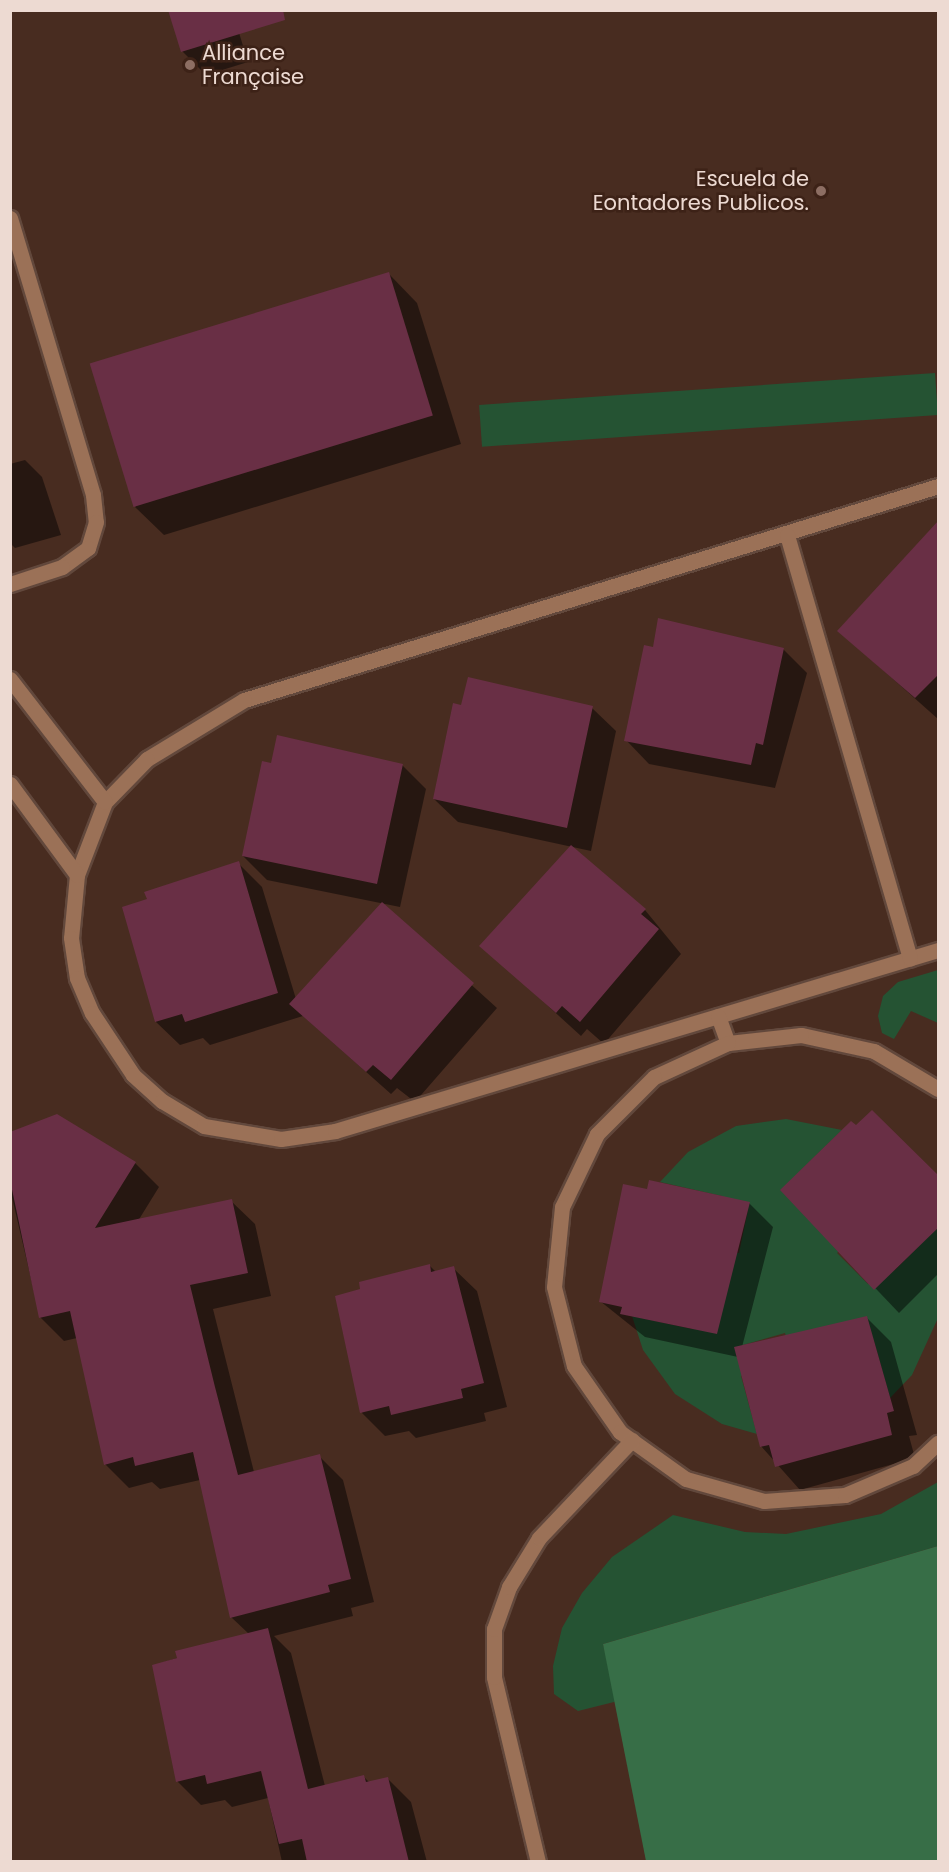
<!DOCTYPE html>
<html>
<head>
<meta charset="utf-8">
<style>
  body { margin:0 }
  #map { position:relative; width:949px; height:1872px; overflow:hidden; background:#482c20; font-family:Poppins,sans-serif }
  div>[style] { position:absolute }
  .green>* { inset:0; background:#255333; transform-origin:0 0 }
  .forest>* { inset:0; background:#376e47 }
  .shadow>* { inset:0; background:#0007 }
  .building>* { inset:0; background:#692f45; transform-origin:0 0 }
  .roads { filter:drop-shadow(2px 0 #62483c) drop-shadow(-2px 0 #62483c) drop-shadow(0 2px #62483c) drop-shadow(0 -2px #62483c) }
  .minor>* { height:15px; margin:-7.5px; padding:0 7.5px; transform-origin:7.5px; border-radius:7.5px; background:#9b7157 }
  .dots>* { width:16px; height:16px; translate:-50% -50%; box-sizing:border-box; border:3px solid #3d2217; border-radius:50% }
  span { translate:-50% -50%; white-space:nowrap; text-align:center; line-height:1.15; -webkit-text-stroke:5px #3d2217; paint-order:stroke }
  .poi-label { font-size:21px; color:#eddad2 }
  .left { translate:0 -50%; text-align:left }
  .right { translate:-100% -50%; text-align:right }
  .frame { position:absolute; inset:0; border:12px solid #eddad2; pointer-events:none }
</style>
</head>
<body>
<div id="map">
  <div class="green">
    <i style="left:935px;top:373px;width:42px;height:457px;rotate:86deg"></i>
    <i style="clip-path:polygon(938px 970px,938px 1023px,911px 1011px,894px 1039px,882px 1033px,878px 1016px,883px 996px,898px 982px)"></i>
    <i style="clip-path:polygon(786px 1119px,842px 1130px,799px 1172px,856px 1233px,837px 1253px,868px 1284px,895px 1270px,937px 1228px,938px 1318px,912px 1375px,890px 1398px,874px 1341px,792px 1360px,785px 1333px,743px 1345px,749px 1373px,741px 1376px,757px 1434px,722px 1424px,675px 1394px,643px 1350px,632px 1316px,692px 1329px,712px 1248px,739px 1253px,748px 1210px,722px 1196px,660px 1182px,688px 1152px,736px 1126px)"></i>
    <i style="clip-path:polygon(938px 1482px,938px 1546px,603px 1644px,618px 1701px,578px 1711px,554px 1694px,553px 1666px,562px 1628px,582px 1593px,612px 1557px,673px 1515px,745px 1532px,786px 1534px,881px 1514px)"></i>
  </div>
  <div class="forest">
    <i style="clip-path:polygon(938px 1546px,938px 1861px,646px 1861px,603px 1644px)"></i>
  </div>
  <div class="shadow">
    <i style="clip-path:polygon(232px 10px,248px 62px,206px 75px,182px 51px)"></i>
    <i style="clip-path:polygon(389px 274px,417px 303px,461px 444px,164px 535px,135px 507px)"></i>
    <i style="clip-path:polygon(25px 460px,42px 477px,61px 535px,15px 548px,10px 543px,10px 464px)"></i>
    <i style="clip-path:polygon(938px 549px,938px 719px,839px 631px)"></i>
    <i style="clip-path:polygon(654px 649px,783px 649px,807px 673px,775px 788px,649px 764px,626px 740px)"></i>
    <i style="clip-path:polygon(592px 708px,616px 731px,591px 851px,458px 822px,434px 799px)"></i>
    <i style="clip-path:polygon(272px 765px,402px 765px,426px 789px,400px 907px,267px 880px,243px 856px)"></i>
    <i style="clip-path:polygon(571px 847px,645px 910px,681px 954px,604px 1044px,587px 1029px,581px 1036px,481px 945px)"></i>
    <i style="clip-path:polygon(238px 863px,262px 887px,296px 999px,382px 904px,497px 1008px,415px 1102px,397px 1088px,391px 1094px,303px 1016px,210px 1045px,203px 1038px,180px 1045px,156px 1022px,149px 900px)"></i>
    <i style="clip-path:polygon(57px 1115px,135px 1163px,159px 1187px,138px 1221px,231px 1201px,255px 1224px,271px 1296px,213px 1309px,254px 1472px,319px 1456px,343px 1480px,374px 1602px,351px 1608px,353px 1616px,274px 1636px,291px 1653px,325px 1786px,364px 1777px,370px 1783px,387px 1778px,411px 1802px,427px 1862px,282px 1862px,268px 1798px,232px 1807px,225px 1800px,201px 1805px,178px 1782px,153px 1666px,249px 1634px,231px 1617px,200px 1480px,160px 1489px,152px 1482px,129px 1488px,105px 1464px,77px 1338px,64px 1341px,40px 1317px,10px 1189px,10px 1133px)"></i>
    <i style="clip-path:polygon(938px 1177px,938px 1274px,899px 1313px,782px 1190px)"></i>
    <i style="clip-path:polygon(648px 1190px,749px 1203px,773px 1227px,742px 1347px,867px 1318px,891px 1342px,917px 1435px,909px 1436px,915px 1458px,800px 1490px,761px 1446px,738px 1357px,645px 1337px,600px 1301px)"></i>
    <i style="clip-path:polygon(430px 1266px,436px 1272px,453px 1268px,477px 1291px,507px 1407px,484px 1413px,486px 1421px,416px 1438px,409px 1431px,385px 1436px,362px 1413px)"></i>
  </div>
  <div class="building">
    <i style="clip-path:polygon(168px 10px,283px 10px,285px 20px,181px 52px)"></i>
    <i style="left:389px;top:272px;width:150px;height:313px;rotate:73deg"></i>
    <i style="clip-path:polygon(939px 520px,939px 674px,915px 698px,837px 631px)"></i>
    <i style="clip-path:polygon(658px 618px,784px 648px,763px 745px,756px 743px,751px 765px,624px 741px,644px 645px,653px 647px)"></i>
    <i style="clip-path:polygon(468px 677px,593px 706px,567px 828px,433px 799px,453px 703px,461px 705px)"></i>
    <i style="clip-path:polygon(277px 735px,403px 764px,377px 884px,242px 856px,262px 761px,271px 763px)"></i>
    <i style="clip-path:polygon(571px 845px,646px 909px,641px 914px,659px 929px,580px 1022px,562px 1006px,556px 1013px,479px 946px)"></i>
    <i style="clip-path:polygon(239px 861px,278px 993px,185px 1022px,182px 1014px,155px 1022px,122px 907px,147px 899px,144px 892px)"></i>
    <i style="clip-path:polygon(382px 902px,474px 983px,391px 1080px,373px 1065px,366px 1072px,289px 1004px)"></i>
    <i style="clip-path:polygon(872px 1110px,939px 1176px,939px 1227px,874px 1290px,780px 1190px,851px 1121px,856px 1125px)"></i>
    <i style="clip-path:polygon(57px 1114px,136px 1162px,95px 1228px,232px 1199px,248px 1273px,190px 1285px,215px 1387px,238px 1475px,320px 1454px,351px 1579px,328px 1585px,330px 1592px,230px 1618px,193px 1452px,135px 1466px,133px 1457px,104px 1465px,70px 1311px,39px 1318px,10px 1180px,10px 1132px)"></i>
    <i style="clip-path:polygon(649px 1180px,750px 1202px,717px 1334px,620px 1314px,622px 1307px,599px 1302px,623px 1184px,647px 1189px)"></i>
    <i style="clip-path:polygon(430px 1264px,431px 1272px,454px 1266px,484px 1383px,461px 1389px,463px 1398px,391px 1415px,389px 1406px,360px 1413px,335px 1296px,360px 1289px,359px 1282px)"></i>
    <i style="clip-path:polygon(867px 1316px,894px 1411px,887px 1413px,892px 1435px,775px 1467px,769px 1445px,760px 1447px,734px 1347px)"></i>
    <i style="clip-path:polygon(268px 1628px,308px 1789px,364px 1775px,366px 1782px,388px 1777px,409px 1862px,307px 1862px,302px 1839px,279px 1844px,261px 1771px,207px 1784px,205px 1775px,176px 1782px,152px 1665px,177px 1658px,175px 1651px)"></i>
  </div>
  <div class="roads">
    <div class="minor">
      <i style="left:10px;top:218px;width:289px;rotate:73.3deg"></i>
      <i style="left:93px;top:495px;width:27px;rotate:84deg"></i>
      <i style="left:96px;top:522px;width:27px;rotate:107deg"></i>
      <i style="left:88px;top:548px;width:32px;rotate:144deg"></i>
      <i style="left:62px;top:567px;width:55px;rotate:161.9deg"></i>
      <i style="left:938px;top:486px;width:726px;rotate:162.86deg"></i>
      <i style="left:244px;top:700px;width:114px;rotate:148.7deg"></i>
      <i style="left:147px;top:759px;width:60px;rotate:134.3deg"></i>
      <i style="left:105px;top:802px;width:78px;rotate:111deg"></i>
      <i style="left:77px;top:875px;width:63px;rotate:95.4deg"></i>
      <i style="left:71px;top:938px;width:40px;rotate:81.5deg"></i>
      <i style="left:77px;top:978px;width:38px;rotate:67deg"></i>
      <i style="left:92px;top:1013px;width:74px;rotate:56.5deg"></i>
      <i style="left:133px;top:1075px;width:39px;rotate:42deg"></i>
      <i style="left:162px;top:1101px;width:49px;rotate:30.8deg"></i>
      <i style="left:204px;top:1126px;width:78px;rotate:9.6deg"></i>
      <i style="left:281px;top:1139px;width:55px;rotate:-8.4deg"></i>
      <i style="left:335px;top:1131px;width:630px;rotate:-16.71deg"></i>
      <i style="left:787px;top:535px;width:441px;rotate:73.8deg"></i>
      <i style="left:10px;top:679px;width:155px;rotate:52.3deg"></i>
      <i style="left:10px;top:784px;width:113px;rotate:53.6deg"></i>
      <i style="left:718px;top:1016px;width:29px;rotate:70deg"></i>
      <i style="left:938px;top:1089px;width:74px;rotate:-149.3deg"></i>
      <i style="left:874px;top:1051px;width:75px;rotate:-167.6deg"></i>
      <i style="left:801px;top:1035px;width:73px;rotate:173.7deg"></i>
      <i style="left:728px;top:1043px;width:81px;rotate:155.3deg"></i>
      <i style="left:654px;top:1077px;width:81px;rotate:135deg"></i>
      <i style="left:597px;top:1134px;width:81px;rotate:115.6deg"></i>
      <i style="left:562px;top:1207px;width:80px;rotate:95.7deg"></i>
      <i style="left:554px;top:1287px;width:81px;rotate:75.8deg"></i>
      <i style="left:574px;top:1366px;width:80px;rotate:55.1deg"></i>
      <i style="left:620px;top:1432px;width:81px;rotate:35.5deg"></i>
      <i style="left:686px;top:1479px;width:81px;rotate:15.8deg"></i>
      <i style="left:764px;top:1501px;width:81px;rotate:-4.2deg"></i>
      <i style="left:845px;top:1495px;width:74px;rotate:-23.1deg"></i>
      <i style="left:913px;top:1466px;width:34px;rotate:-43deg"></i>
      <i style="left:538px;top:1862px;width:190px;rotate:-103.4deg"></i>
      <i style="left:494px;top:1677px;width:48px;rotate:-90deg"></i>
      <i style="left:494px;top:1629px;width:45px;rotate:-70.3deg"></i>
      <i style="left:509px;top:1587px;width:57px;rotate:-58.5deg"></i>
      <i style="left:539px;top:1538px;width:135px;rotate:-46.5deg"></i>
    </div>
  </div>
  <div class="dots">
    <i style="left:190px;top:65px;background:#8d6e63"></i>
    <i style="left:821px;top:191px;background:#8d6e63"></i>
  </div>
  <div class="poi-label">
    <span class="left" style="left:202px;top:65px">Alliance<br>Française</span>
    <span class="right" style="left:809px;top:191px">Escuela de<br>Eontadores Publicos.</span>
  </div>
  <div class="frame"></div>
</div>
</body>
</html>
